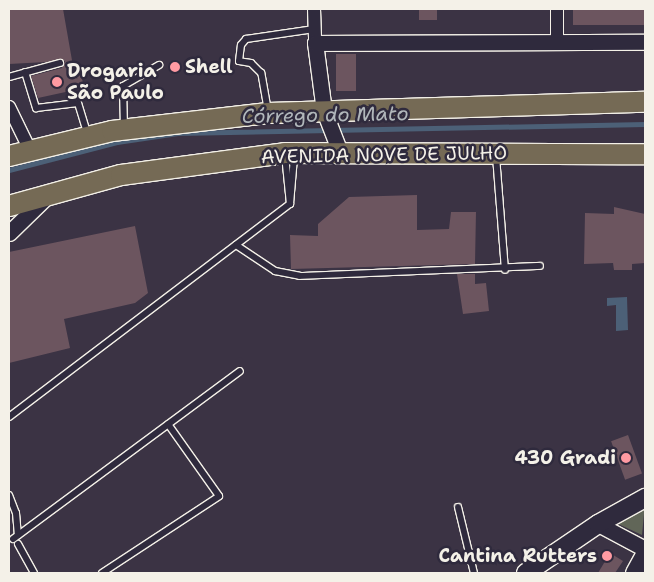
<!DOCTYPE html>
<html>
<head>
<meta charset="utf-8">
<style>
  body { margin:0 }
  #map { position:relative; width:654px; height:582px; overflow:hidden; background:#3b3344; font-family:"Shantell Sans",sans-serif }
  div>[style] { position:absolute }
  .green>* { inset:0; background:#616658 }
  .water>* { inset:0; background:#4c6077 }
  .stream>* { height:4.5px; margin:-2.25px; padding:0 2.25px; transform-origin:2.25px; border-radius:2.25px; background:#4c6077 }
  .building>* { inset:0; background:#6c555f; transform-origin:0 0 }
  .roads { filter:drop-shadow(1px 0 #f4f1e8) drop-shadow(-1px 0 #f4f1e8) drop-shadow(0 1px #f4f1e8) drop-shadow(0 -1px #f4f1e8) }
  .service>* { height:6px; margin:-3px; padding:0 3px; transform-origin:3px; border-radius:3px; background:#2f2a3d }
  .minor>* { height:12px; margin:-6px; padding:0 6px; transform-origin:6px; border-radius:6px; background:#2f2a3d }
  .tertiary>* { height:15px; margin:-7.5px; padding:0 7.5px; transform-origin:7.5px; border-radius:7.5px; background:#2f2a3d }
  .secondary>* { height:18px; margin:-9px; padding:0 9px; transform-origin:9px; border-radius:9px; background:#2f2a3d }
  .primary>* { height:20px; margin:-10px; padding:0 10px; transform-origin:10px; border-radius:10px; background:#756a55 }
  .dots>* { width:14px; height:14px; translate:-50% -50%; box-sizing:border-box; border:2px solid #2f2a3d; border-radius:50% }
  span { translate:-50% -50%; white-space:nowrap; text-align:center; line-height:1.15; -webkit-text-stroke:5px #2f2a3d; paint-order:stroke }
  .poi-label { font-size:19px; color:#f4f1e8; font-weight:700 }
  .left { translate:0 -50%; text-align:left }
  .right { translate:-100% -50%; text-align:right }
  .street-label { font-size:19px; color:#f4f1e8 }
  .water-label { font-size:20px; color:#b1b7bb; font-style:italic }
  .frame { position:absolute; inset:0; border:10px solid #f4f1e8; pointer-events:none }
</style>
</head>
<body>
<div id="map">
  <div class="green">
    <i style="clip-path:polygon(645px 503px,642px 535px,614px 522px)"></i>
  </div>
  <div class="water">
    <i style="clip-path:polygon(627px 297px,628px 330px,616px 331px,616px 305px,607px 306px,607px 298px)"></i>
  </div>
  <div class="stream">
    <i style="left:9px;top:170px;width:112px;rotate:-14.5deg"></i>
    <i style="left:117px;top:142px;width:61px;rotate:-8.5deg"></i>
    <i style="left:177px;top:133px;width:468px;rotate:-1.1deg"></i>
  </div>
  <div class="building">
    <i style="clip-path:polygon(9px 9px,63px 9px,73px 66px,79px 64px,84px 88px,38px 98px,31px 76px,62px 68px,65px 61px,9px 64px)"></i>
    <i style="left:419px;top:9px;width:18px;height:11px"></i>
    <i style="left:573px;top:9px;width:72px;height:16px"></i>
    <i style="left:336px;top:54px;width:20px;height:37px"></i>
    <i style="clip-path:polygon(417px 195px,417px 230px,449px 229px,451px 212px,476px 212px,475px 264px,291px 269px,290px 235px,318px 236px,318px 224px,349px 197px)"></i>
    <i style="clip-path:polygon(614px 207px,645px 214px,645px 263px,632px 264px,632px 270px,614px 270px,613px 263px,584px 264px,585px 213px,614px 214px)"></i>
    <i style="clip-path:polygon(135px 226px,148px 293px,135px 303px,64px 319px,70px 348px,9px 363px,9px 252px)"></i>
    <i style="clip-path:polygon(457px 274px,475px 274px,475px 284px,486px 283px,489px 311px,463px 314px)"></i>
    <i style="left:628px;top:435px;width:41px;height:18px;rotate:70deg"></i>
    <i style="clip-path:polygon(610px 553px,623px 561px,615px 573px,598px 573px)"></i>
  </div>
  <div class="roads">
    <div class="service">
      <i style="left:25px;top:72px;width:38px;rotate:73deg"></i>
      <i style="left:36px;top:108px;width:42px;rotate:-6.8deg"></i>
      <i style="left:78px;top:103px;width:34px;rotate:73deg"></i>
      <i style="left:9px;top:77px;width:53px;rotate:-15.4deg"></i>
      <i style="left:268px;top:111px;width:39px;rotate:-100deg"></i>
      <i style="left:261px;top:73px;width:14px;rotate:-135deg"></i>
      <i style="left:251px;top:63px;width:12px;rotate:-171deg"></i>
      <i style="left:239px;top:61px;width:16px;rotate:-83deg"></i>
      <i style="left:241px;top:45px;width:8px;rotate:-50deg"></i>
      <i style="left:246px;top:39px;width:69px;rotate:-8.4deg"></i>
      <i style="left:124px;top:128px;width:42px;rotate:-91.4deg"></i>
      <i style="left:123px;top:86px;width:42px;rotate:-30.3deg"></i>
      <i style="left:285px;top:155px;width:49px;rotate:84.2deg"></i>
      <i style="left:496px;top:156px;width:114px;rotate:85.5deg"></i>
      <i style="left:236px;top:245px;width:47px;rotate:33.7deg"></i>
      <i style="left:275px;top:271px;width:25px;rotate:11deg"></i>
      <i style="left:300px;top:276px;width:240px;rotate:-2.4deg"></i>
      <i style="left:9px;top:417px;width:353px;rotate:-37.2deg"></i>
      <i style="left:290px;top:204px;width:47px;rotate:-85.1deg"></i>
      <i style="left:9px;top:495px;width:19px;rotate:69deg"></i>
      <i style="left:16px;top:513px;width:22px;rotate:85deg"></i>
      <i style="left:458px;top:507px;width:68px;rotate:76.4deg"></i>
      <i style="left:13px;top:539px;width:282px;rotate:-36.5deg"></i>
      <i style="left:18px;top:544px;width:33px;rotate:61deg"></i>
      <i style="left:102px;top:573px;width:140px;rotate:-33.3deg"></i>
      <i style="left:219px;top:496px;width:88px;rotate:-125.3deg"></i>
    </div>
    <div class="minor">
      <i style="left:314px;top:9px;width:34px;rotate:88deg"></i>
      <i style="left:557px;top:9px;width:32px;rotate:90deg"></i>
      <i style="left:9px;top:107px;width:48px;rotate:64deg"></i>
    </div>
    <div class="tertiary">
      <i style="left:340px;top:152px;width:44px;rotate:-111.3deg"></i>
      <i style="left:324px;top:111px;width:69px;rotate:-97.5deg"></i>
      <i style="left:315px;top:43px;width:330px;rotate:-0.2deg"></i>
      <i style="left:9px;top:233px;width:53px;rotate:-44.2deg"></i>
      <i style="left:598px;top:524px;width:53px;rotate:28deg"></i>
    </div>
    <div class="secondary">
      <i style="left:526px;top:573px;width:87px;rotate:-34.2deg"></i>
      <i style="left:598px;top:524px;width:54px;rotate:-29deg"></i>
      <i style="left:635px;top:573px;width:21px;rotate:-61deg"></i>
    </div>
    <div class="primary">
      <i style="left:9px;top:156px;width:106px;rotate:-13.6deg"></i>
      <i style="left:112px;top:131px;width:157px;rotate:-6.6deg"></i>
      <i style="left:268px;top:113px;width:377px;rotate:-1.7deg"></i>
      <i style="left:9px;top:206px;width:116px;rotate:-15.5deg"></i>
      <i style="left:121px;top:175px;width:165px;rotate:-7.6deg"></i>
      <i style="left:285px;top:153px;width:360px;rotate:0.2deg"></i>
    </div>
  </div>
  <div class="dots">
    <i style="left:175px;top:67px;background:#ff9aa2"></i>
    <i style="left:57px;top:82px;background:#ff9aa2"></i>
    <i style="left:626px;top:458px;background:#ff9aa2"></i>
    <i style="left:607px;top:556px;background:#ff9aa2"></i>
  </div>
  <div class="poi-label">
    <span class="left" style="left:185px;top:67px">Shell</span>
    <span class="left" style="left:67px;top:82px">Drogaria<br>São Paulo</span>
    <span class="right" style="left:616px;top:458px">430 Gradi</span>
    <span class="right" style="left:597px;top:556px">Cantina Rutters</span>
  </div>
  <div class="street-label">
    <span style="left:384px;top:155px;rotate:-1deg">AVENIDA NOVE DE JULHO</span>
  </div>
  <div class="water-label">
    <span style="left:325px;top:115px;rotate:-1deg">Córrego do Mato</span>
  </div>
  <div class="frame"></div>
</div>
</body>
</html>
